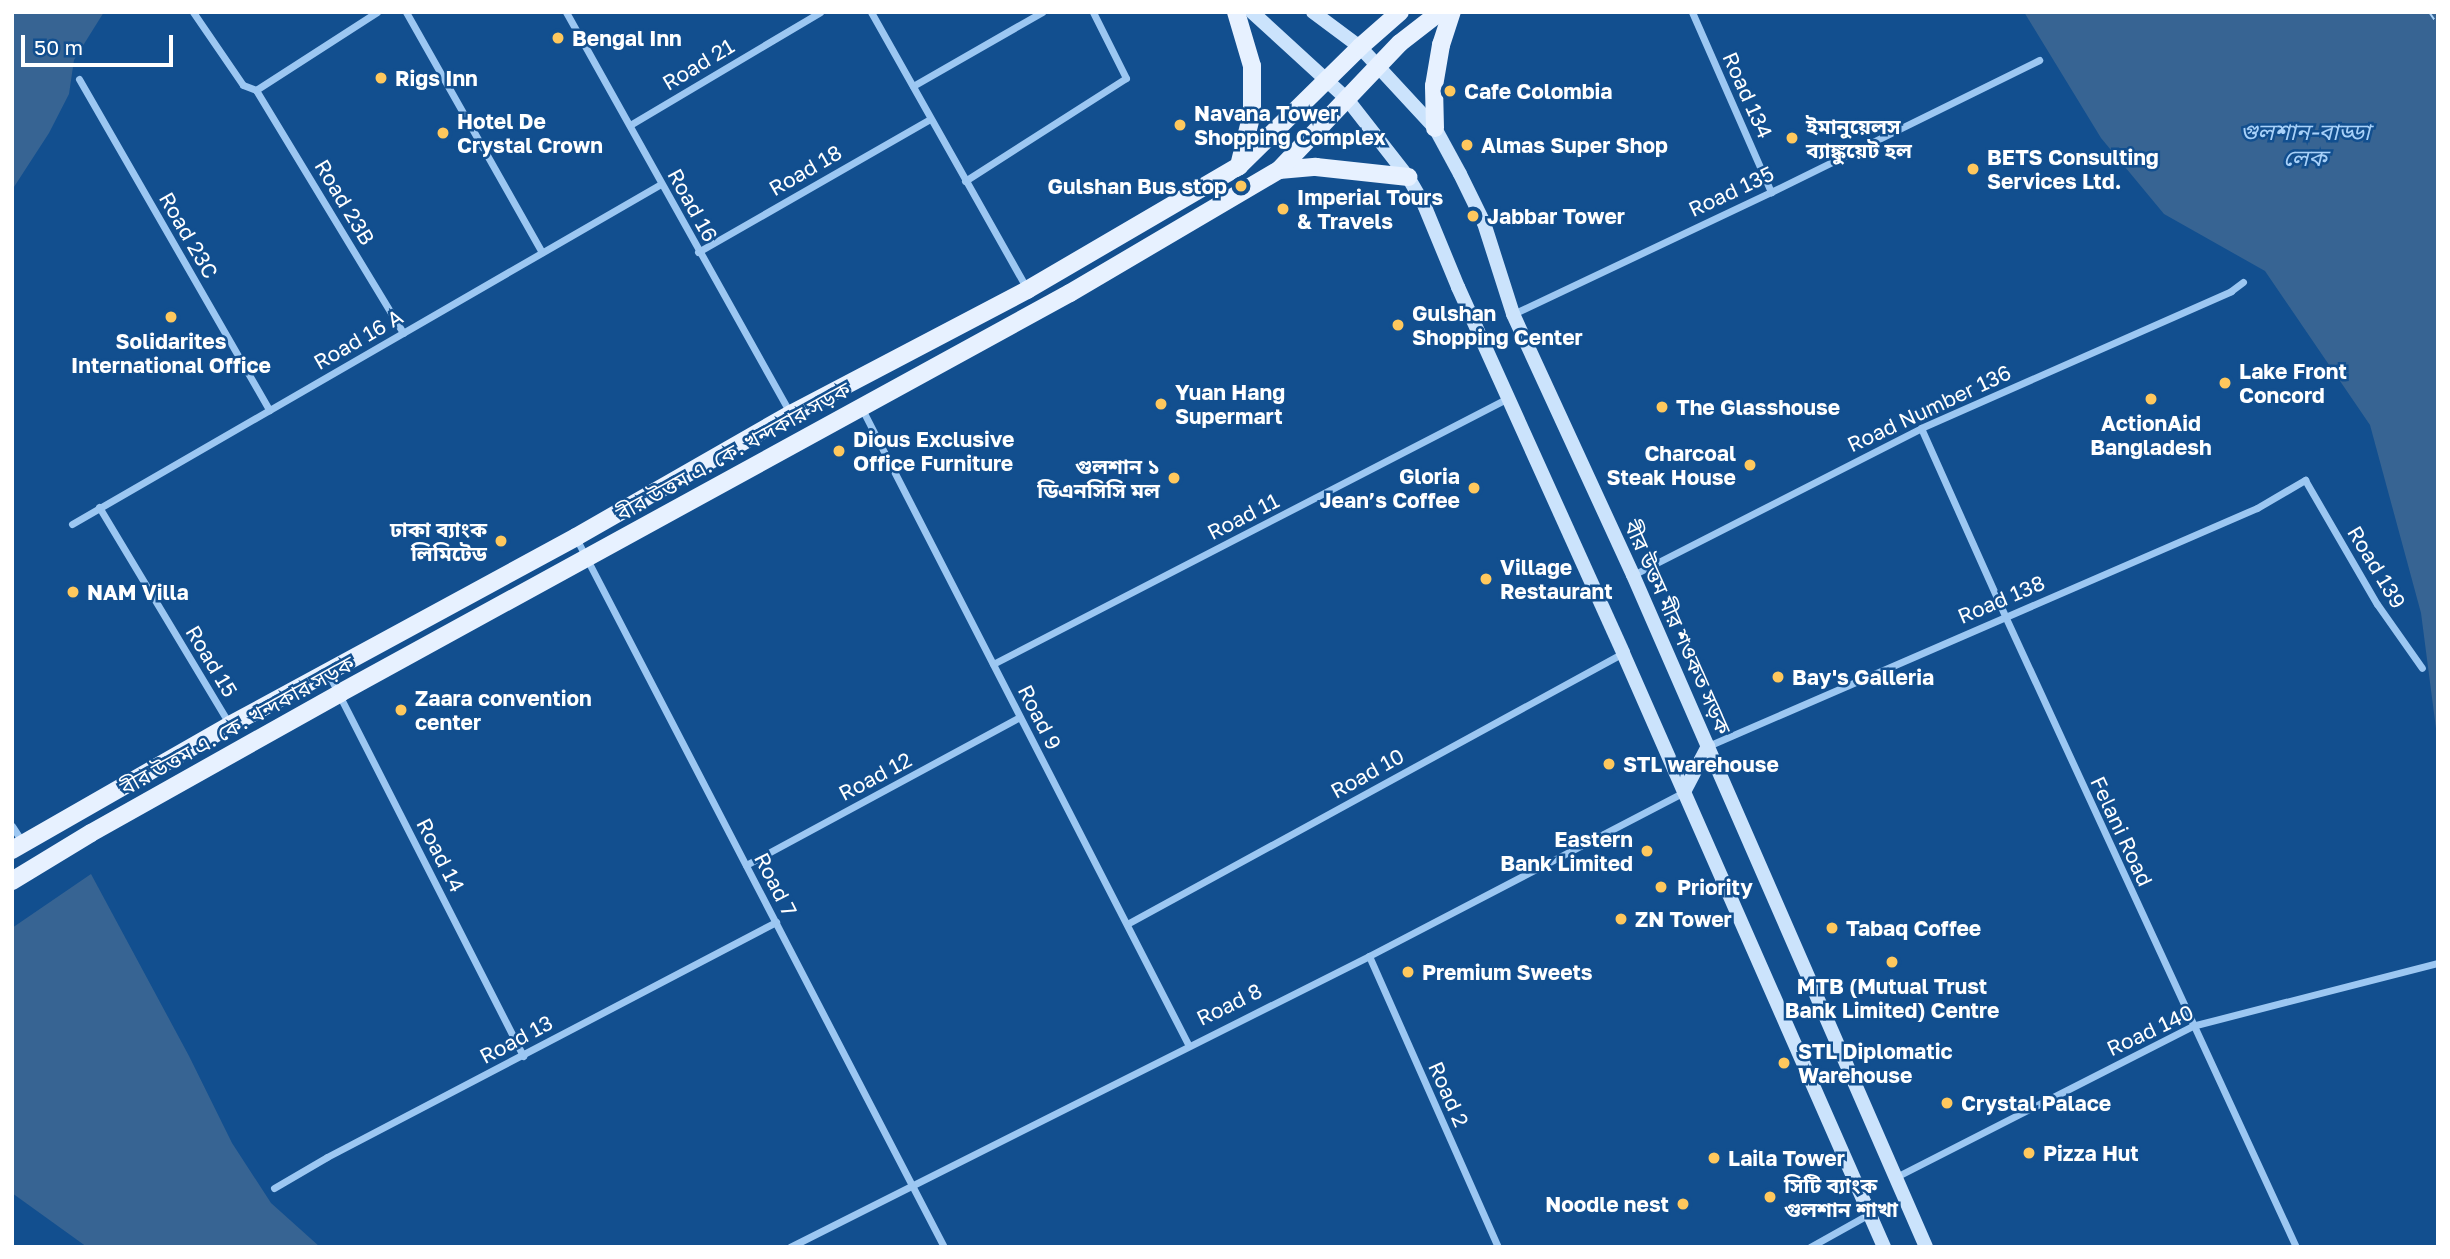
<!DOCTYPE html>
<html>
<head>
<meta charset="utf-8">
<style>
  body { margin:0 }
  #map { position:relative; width:2450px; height:1259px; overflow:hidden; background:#124f8f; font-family:"Golos Text","Noto Sans Bengali",sans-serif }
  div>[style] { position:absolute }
  .water>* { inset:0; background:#376493 }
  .ferry>* { height:2px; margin-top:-1px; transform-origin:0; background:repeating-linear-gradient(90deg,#a8d1f9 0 9px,transparent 0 16px) }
  .street>* { height:7px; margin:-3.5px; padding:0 3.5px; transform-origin:3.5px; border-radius:3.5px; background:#9cc7f2 }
  .secondary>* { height:14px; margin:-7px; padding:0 7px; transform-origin:7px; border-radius:7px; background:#cbe3fc }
  .primary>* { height:18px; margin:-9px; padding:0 9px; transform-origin:9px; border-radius:9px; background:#e7f1ff }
  .dots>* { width:19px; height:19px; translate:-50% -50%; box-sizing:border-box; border:4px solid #124f8f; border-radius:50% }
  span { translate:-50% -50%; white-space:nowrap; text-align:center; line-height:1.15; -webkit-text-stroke:5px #124f8f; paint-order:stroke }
  .poi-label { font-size:21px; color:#fff; font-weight:700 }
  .left { translate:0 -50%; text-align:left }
  .right { translate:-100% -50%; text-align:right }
  .street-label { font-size:21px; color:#fff }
  .water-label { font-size:23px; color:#a8d1f9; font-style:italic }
  .frame { position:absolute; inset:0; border:14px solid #fff; pointer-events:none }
  .scale { position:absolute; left:21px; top:35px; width:152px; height:32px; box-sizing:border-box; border:4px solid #fff; border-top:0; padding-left:9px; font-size:21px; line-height:24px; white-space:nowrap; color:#fff; -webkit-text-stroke:5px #124f8f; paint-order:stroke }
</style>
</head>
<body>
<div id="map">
  <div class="water">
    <i style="clip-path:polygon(12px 12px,104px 12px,74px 60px,69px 94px,49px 133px,12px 190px)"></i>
    <i style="clip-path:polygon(2024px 12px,2438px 12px,2438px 744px,2421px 613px,2370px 425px,2265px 271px,2164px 214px,2101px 138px)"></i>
    <i style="clip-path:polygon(91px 874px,189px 1056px,232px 1143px,271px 1203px,320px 1247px,87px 1247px,12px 1193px,12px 928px)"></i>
  </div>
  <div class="ferry">
    <i style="left:2429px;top:12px;width:16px;rotate:55deg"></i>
  </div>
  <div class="street">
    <i style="left:193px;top:12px;width:88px;rotate:55.6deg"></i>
    <i style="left:243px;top:85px;width:14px;rotate:21deg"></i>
    <i style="left:406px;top:12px;width:276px;rotate:60.5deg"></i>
    <i style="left:566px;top:12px;width:461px;rotate:60.8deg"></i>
    <i style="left:871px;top:12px;width:318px;rotate:60.6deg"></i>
    <i style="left:1692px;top:12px;width:197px;rotate:66.3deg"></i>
    <i style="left:79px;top:79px;width:382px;rotate:60.1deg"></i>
    <i style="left:913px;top:86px;width:149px;rotate:-29.8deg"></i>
    <i style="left:256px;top:90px;width:284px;rotate:58.8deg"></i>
    <i style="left:256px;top:90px;width:144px;rotate:-32.8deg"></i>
    <i style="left:630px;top:125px;width:221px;rotate:-30.7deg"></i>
    <i style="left:965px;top:181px;width:191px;rotate:-32.6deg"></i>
    <i style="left:1126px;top:78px;width:74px;rotate:-116.6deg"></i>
    <i style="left:698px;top:252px;width:267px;rotate:-29.8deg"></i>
    <i style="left:1513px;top:314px;width:285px;rotate:-25.3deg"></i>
    <i style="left:1771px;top:192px;width:299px;rotate:-26.2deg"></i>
    <i style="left:861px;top:407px;width:716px;rotate:62.83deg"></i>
    <i style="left:1921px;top:428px;width:206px;rotate:65.9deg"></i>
    <i style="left:2005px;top:616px;width:695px;rotate:65.24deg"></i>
    <i style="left:99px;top:507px;width:254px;rotate:59deg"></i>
    <i style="left:72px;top:524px;width:680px;rotate:-30deg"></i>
    <i style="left:576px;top:538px;width:799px;rotate:62.57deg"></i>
    <i style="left:1633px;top:575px;width:323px;rotate:-27deg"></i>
    <i style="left:1921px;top:428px;width:339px;rotate:-23.8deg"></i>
    <i style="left:2231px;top:291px;width:15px;rotate:-37deg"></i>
    <i style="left:993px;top:664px;width:580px;rotate:-27.32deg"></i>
    <i style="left:328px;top:673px;width:430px;rotate:63deg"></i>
    <i style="left:1708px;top:746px;width:598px;rotate:-23.44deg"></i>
    <i style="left:2257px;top:508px;width:56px;rotate:-30.3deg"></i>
    <i style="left:2305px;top:480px;width:143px;rotate:59.9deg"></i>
    <i style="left:2377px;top:604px;width:78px;rotate:54.9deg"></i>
    <i style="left:12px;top:826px;width:20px;rotate:57deg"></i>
    <i style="left:746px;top:865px;width:311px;rotate:-28.4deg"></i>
    <i style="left:1127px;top:924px;width:565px;rotate:-28.65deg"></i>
    <i style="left:1369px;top:956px;width:318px;rotate:66.1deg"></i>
    <i style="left:1896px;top:1177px;width:332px;rotate:-27deg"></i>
    <i style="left:2192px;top:1026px;width:254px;rotate:-14.4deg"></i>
    <i style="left:274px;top:1188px;width:61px;rotate:-30.3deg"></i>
    <i style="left:327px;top:1157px;width:507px;rotate:-27.63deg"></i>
    <i style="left:790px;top:1247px;width:648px;rotate:-26.68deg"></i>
    <i style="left:1369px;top:956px;width:355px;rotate:-27.5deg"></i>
    <i style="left:1810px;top:1247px;width:68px;rotate:-29.2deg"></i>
  </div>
  <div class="secondary">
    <i style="left:1252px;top:12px;width:129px;rotate:42.5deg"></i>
    <i style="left:1347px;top:99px;width:99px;rotate:52deg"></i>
    <i style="left:1408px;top:177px;width:34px;rotate:60deg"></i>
    <i style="left:1425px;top:207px;width:87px;rotate:67.6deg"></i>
    <i style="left:1458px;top:287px;width:401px;rotate:65.7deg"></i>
    <i style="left:1623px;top:653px;width:649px;rotate:66.28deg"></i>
    <i style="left:1313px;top:12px;width:59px;rotate:36.7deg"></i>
    <i style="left:1360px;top:47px;width:110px;rotate:47.2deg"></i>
    <i style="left:1435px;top:128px;width:52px;rotate:61.5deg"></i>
    <i style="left:1460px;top:174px;width:55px;rotate:63.9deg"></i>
    <i style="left:1484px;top:223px;width:96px;rotate:72.3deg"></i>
    <i style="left:1513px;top:314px;width:287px;rotate:65.3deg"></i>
    <i style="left:1633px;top:575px;width:733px;rotate:66.44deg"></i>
    <i style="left:1684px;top:792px;width:52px;rotate:-62.4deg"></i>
  </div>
  <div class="primary">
    <i style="left:1236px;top:12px;width:56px;rotate:73.5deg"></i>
    <i style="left:1252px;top:66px;width:47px;rotate:90deg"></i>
    <i style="left:1252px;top:113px;width:55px;rotate:103.8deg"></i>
    <i style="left:1435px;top:128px;width:42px;rotate:-91.4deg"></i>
    <i style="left:1434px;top:86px;width:42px;rotate:-80.3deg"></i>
    <i style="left:1441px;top:45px;width:35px;rotate:-72deg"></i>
    <i style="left:1279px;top:170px;width:37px;rotate:-5deg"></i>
    <i style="left:1316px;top:167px;width:93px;rotate:6.2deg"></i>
    <i style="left:12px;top:850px;width:251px;rotate:-29.8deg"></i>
    <i style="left:230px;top:725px;width:394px;rotate:-28.5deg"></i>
    <i style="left:576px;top:537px;width:248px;rotate:-29.8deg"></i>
    <i style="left:791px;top:414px;width:267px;rotate:-27.7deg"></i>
    <i style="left:1027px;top:290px;width:246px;rotate:-30.3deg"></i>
    <i style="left:1239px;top:166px;width:170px;rotate:-44.5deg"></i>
    <i style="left:1360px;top:47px;width:53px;rotate:-41.2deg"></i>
    <i style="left:12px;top:881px;width:92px;rotate:-31.3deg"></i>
    <i style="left:91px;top:833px;width:286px;rotate:-29.3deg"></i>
    <i style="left:340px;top:693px;width:832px;rotate:-28.72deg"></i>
    <i style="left:1070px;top:293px;width:243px;rotate:-30.5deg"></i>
    <i style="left:1279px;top:170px;width:175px;rotate:-46.4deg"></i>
    <i style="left:1400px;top:43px;width:51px;rotate:-37.8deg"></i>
  </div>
  <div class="dots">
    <i style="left:558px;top:38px;background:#ffc85d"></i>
    <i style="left:381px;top:78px;background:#ffc85d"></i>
    <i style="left:1450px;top:91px;background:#ffc85d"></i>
    <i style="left:1180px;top:125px;background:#ffc85d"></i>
    <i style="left:443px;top:133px;background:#ffc85d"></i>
    <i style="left:1792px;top:138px;background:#ffc85d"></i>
    <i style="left:1467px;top:145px;background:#ffc85d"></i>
    <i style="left:1973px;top:169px;background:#ffc85d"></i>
    <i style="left:1241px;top:186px;background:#ffc85d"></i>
    <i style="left:1283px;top:209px;background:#ffc85d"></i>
    <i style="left:1473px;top:216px;background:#ffc85d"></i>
    <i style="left:171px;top:317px;background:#ffc85d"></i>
    <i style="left:1398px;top:325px;background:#ffc85d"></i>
    <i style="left:2225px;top:383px;background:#ffc85d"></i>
    <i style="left:2151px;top:399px;background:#ffc85d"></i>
    <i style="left:1161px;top:404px;background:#ffc85d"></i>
    <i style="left:1662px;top:407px;background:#ffc85d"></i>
    <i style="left:839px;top:451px;background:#ffc85d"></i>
    <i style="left:1750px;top:465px;background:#ffc85d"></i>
    <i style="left:1174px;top:478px;background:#ffc85d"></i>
    <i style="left:1474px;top:488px;background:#ffc85d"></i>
    <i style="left:501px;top:541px;background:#ffc85d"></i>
    <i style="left:1486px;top:579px;background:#ffc85d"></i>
    <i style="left:73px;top:592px;background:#ffc85d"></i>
    <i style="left:1778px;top:677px;background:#ffc85d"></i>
    <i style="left:401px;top:710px;background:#ffc85d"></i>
    <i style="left:1609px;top:764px;background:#ffc85d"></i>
    <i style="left:1647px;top:851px;background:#ffc85d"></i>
    <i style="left:1661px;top:887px;background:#ffc85d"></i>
    <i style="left:1621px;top:919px;background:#ffc85d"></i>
    <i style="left:1832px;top:928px;background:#ffc85d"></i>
    <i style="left:1892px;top:962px;background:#ffc85d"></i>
    <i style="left:1408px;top:972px;background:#ffc85d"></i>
    <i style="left:1784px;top:1063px;background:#ffc85d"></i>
    <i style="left:1947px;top:1103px;background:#ffc85d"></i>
    <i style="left:2029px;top:1153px;background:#ffc85d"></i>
    <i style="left:1714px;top:1158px;background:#ffc85d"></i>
    <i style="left:1770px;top:1197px;background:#ffc85d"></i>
    <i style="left:1683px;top:1204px;background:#ffc85d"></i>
  </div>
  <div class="poi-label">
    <span class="left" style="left:572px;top:38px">Bengal Inn</span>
    <span class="left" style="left:395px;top:78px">Rigs Inn</span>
    <span class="left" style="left:1464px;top:91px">Cafe Colombia</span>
    <span class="left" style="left:1194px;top:125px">Navana Tower<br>Shopping Complex</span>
    <span class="left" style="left:457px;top:133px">Hotel De<br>Crystal Crown</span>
    <span class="left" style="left:1806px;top:138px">ইমানুয়েলস<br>ব্যাঙ্কুয়েট হল</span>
    <span class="left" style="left:1481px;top:145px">Almas Super Shop</span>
    <span class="left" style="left:1987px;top:169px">BETS Consulting<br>Services Ltd.</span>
    <span class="right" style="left:1227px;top:186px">Gulshan Bus stop</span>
    <span class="left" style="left:1297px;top:209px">Imperial Tours<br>&amp; Travels</span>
    <span class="left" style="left:1487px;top:216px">Jabbar Tower</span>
    <span class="left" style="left:1412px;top:325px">Gulshan<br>Shopping Center</span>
    <span style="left:171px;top:353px">Solidarites<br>International Office</span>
    <span class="left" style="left:2239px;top:383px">Lake Front<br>Concord</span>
    <span class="left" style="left:1175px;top:404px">Yuan Hang<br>Supermart</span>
    <span class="left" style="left:1676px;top:407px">The Glasshouse</span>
    <span style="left:2151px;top:435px">ActionAid<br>Bangladesh</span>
    <span class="left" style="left:853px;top:451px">Dious Exclusive<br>Office Furniture</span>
    <span class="right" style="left:1736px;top:465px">Charcoal<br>Steak House</span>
    <span class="right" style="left:1160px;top:478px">গুলশান ১<br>ডিএনসিসি মল</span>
    <span class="right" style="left:1460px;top:488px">Gloria<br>Jean’s Coffee</span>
    <span class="right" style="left:487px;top:541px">ঢাকা ব্যাংক<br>লিমিটেড</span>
    <span class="left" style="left:1500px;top:579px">Village<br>Restaurant</span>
    <span class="left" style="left:87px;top:592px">NAM Villa</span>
    <span class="left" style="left:1792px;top:677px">Bay's Galleria</span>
    <span class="left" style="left:415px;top:710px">Zaara convention<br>center</span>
    <span class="left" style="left:1623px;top:764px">STL warehouse</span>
    <span class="right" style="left:1633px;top:851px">Eastern<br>Bank Limited</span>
    <span class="left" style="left:1677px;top:887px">Priority</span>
    <span class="left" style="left:1635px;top:919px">ZN Tower</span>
    <span class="left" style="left:1846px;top:928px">Tabaq Coffee</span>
    <span class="left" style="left:1422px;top:972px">Premium Sweets</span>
    <span style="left:1892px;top:998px">MTB (Mutual Trust<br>Bank Limited) Centre</span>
    <span class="left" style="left:1798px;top:1063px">STL Diplomatic<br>Warehouse</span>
    <span class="left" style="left:1961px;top:1103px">Crystal Palace</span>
    <span class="left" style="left:2043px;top:1153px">Pizza Hut</span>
    <span class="left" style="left:1728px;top:1158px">Laila Tower</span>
    <span class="left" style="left:1784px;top:1197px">সিটি ব্যাংক<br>গুলশান শাখা</span>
    <span class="right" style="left:1669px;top:1204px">Noodle nest</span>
  </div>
  <div class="street-label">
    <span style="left:698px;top:64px;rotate:-31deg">Road 21</span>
    <span style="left:1748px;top:95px;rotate:66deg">Road 134</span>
    <span style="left:805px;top:170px;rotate:-30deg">Road 18</span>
    <span style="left:1731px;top:191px;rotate:-25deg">Road 135</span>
    <span style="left:345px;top:202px;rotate:59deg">Road 23B</span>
    <span style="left:693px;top:205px;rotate:61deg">Road 16</span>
    <span style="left:189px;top:235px;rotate:60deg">Road 23C</span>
    <span style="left:358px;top:339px;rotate:-30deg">Road 16 A</span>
    <span style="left:1929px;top:408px;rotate:-25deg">Road Number 136</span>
    <span style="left:733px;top:451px;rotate:-29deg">বীর উত্তম এ. কে. খন্দকার সড়ক</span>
    <span style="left:1243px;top:516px;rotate:-27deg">Road 11</span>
    <span style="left:2377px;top:567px;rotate:59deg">Road 139</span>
    <span style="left:2001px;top:599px;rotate:-23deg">Road 138</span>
    <span style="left:1678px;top:627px;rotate:66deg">বীর উত্তম মীর শওকত সড়ক</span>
    <span style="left:212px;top:661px;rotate:59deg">Road 15</span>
    <span style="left:1040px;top:717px;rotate:63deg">Road 9</span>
    <span style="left:237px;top:725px;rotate:-29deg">বীর উত্তম এ. কে. খন্দকার সড়ক</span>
    <span style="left:1367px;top:773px;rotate:-29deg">Road 10</span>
    <span style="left:875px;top:776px;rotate:-28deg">Road 12</span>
    <span style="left:2122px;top:831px;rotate:65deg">Felani Road</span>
    <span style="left:441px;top:855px;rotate:63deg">Road 14</span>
    <span style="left:776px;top:884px;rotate:63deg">Road 7</span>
    <span style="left:1229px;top:1004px;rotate:-26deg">Road 8</span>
    <span style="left:2150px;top:1030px;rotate:-25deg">Road 140</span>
    <span style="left:516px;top:1039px;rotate:-28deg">Road 13</span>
    <span style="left:1449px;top:1094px;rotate:66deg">Road 2</span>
  </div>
  <div class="water-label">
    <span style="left:2305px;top:144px">গুলশান-বাড্ডা<br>লেক</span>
  </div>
  <div class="frame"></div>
  <div class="scale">50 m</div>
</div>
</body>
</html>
